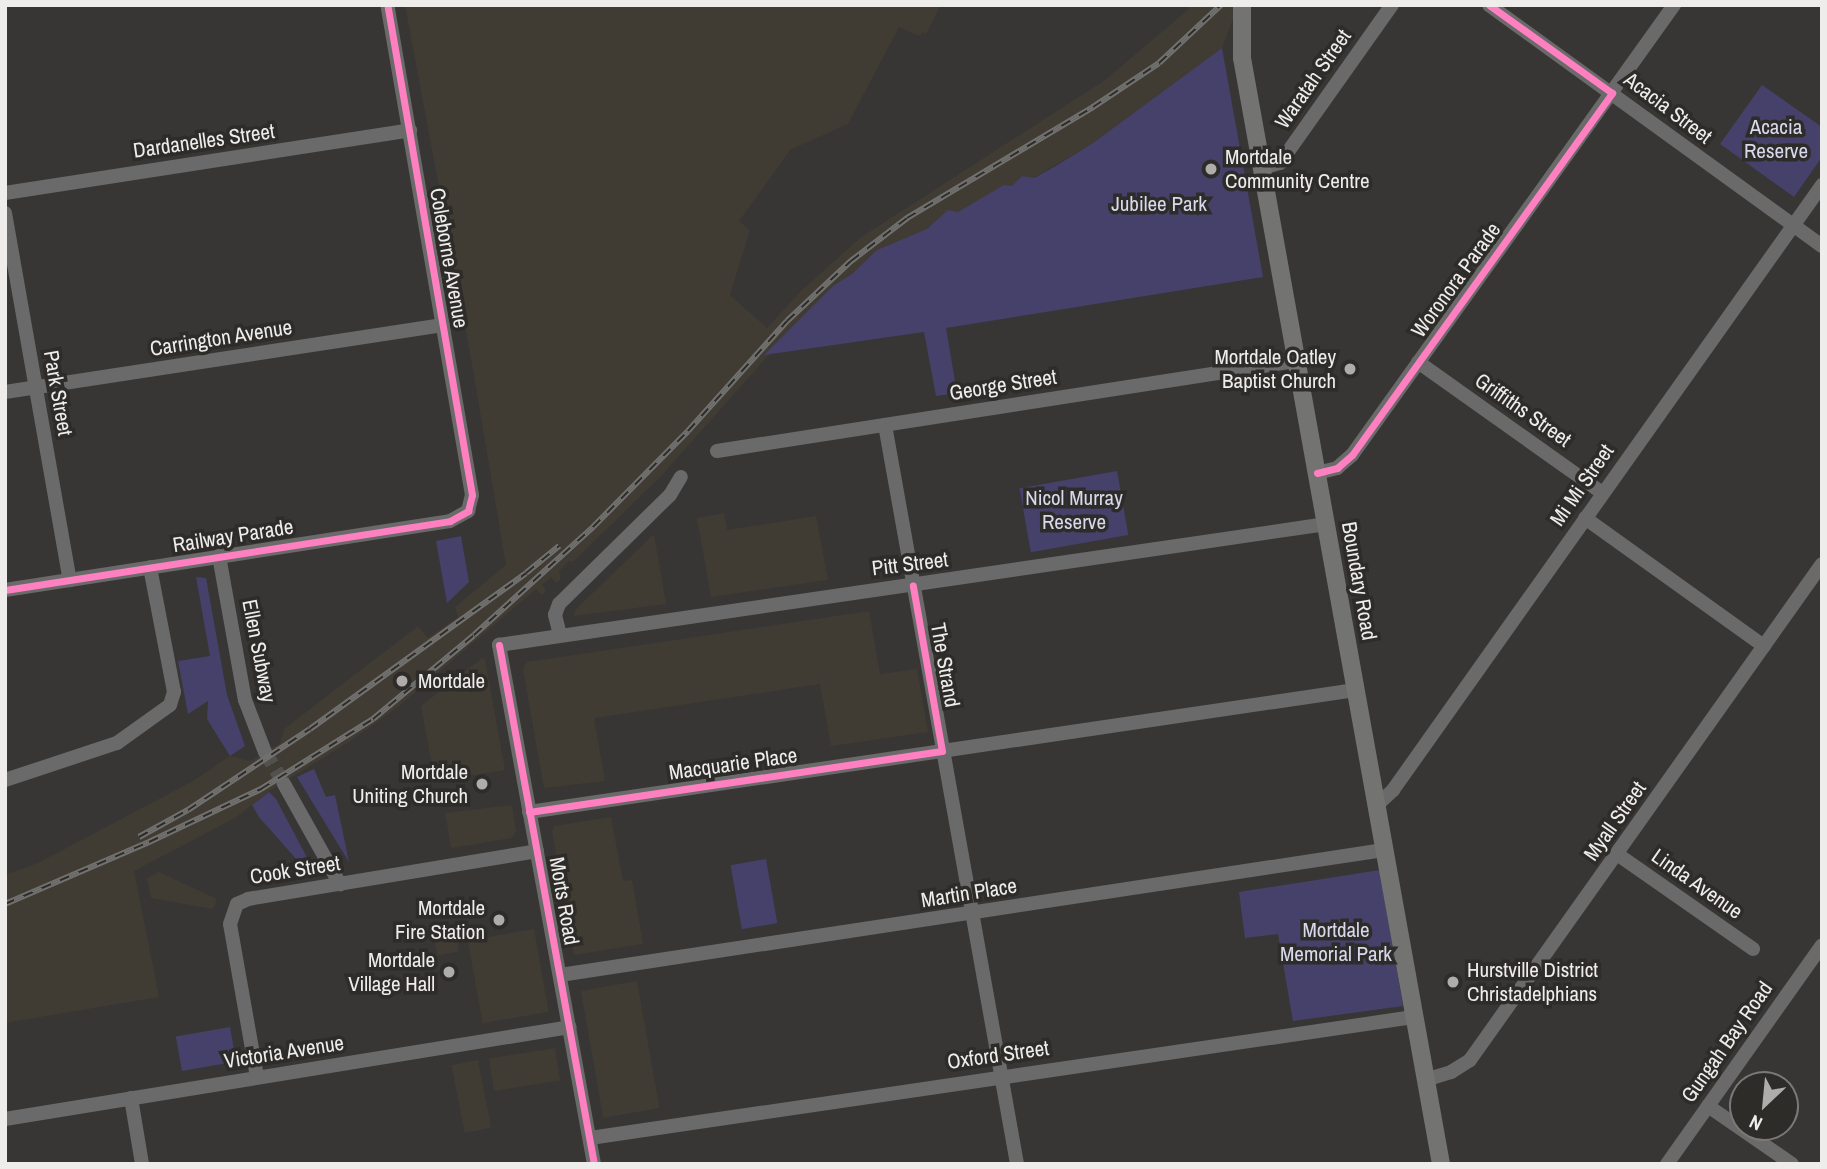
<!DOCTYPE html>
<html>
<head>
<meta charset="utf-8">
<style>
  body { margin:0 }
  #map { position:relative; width:1827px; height:1169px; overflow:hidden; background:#373634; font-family:"Archivo Narrow",sans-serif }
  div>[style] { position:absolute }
  .built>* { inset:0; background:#403b33; transform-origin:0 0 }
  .green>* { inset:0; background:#45416a; transform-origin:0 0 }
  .minor-tunnel>* { height:14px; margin-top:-7px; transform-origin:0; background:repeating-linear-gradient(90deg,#535150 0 14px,transparent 0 21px) }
  .minor>* { height:14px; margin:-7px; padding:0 7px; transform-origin:7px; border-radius:7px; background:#6a6a6a }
  .major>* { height:18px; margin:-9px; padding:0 9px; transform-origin:9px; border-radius:9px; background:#737372 }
  .rail>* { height:6px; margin-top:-3px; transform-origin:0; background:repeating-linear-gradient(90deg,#2e2c29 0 10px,#717170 0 20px); box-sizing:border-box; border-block:2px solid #717170 }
  .cycleway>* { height:7px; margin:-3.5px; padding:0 3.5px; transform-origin:3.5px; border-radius:3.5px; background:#ff80c0 }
  .dots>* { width:19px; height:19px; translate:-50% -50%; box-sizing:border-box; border:4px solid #2e2c29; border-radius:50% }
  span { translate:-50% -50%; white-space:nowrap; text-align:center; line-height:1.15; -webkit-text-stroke:7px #2e2c29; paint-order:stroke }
  .street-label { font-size:21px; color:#efedec }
  .park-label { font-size:21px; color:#d9d9ee }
  .poi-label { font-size:21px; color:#efedec }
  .left { translate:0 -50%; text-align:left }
  .right { translate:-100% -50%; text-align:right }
  .frame { position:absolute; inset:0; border:7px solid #efedec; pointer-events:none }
  .north { position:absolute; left:1729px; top:1071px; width:70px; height:70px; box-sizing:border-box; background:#2e2c29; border:2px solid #7b7977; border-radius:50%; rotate:206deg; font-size:19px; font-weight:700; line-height:28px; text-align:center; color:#efedec }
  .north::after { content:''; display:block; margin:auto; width:24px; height:32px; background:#afadac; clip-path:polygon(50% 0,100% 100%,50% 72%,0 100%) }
</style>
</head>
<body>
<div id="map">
  <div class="built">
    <i style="clip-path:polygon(405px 5px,941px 5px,926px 34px,922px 32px,920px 36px,899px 27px,848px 124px,790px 150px,739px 221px,750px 230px,730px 295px,767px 328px,801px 291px,860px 238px,1105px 80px,1189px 9px,1186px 5px,1235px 5px,1236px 11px,1222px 48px,1093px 143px,884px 265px,767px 357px,661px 476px,573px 562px,569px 561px,559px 571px,561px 578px,556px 583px,551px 577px,542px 585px,546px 591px,542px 595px,536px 589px,398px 707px,349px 742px,271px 790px,235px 818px,134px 871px,159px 997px,5px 1023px,5px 875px,38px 863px,193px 781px,230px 756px,250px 761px,280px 743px,284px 729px,418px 626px,428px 638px,458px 617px,455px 607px,506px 565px,473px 370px)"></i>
    <i style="clip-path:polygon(724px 513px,727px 530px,816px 516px,828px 580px,711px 597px,697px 518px)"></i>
    <i style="clip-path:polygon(654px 534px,666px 604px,574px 616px,575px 610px)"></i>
    <i style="clip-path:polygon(869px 611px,880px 674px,917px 669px,928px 732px,831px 746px,820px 684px,594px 718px,605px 781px,544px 788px,523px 669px,527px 662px)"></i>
    <i style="clip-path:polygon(482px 658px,485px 659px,505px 770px,440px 780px,431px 760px,421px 706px)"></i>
    <i style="clip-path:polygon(512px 805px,516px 832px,512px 838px,451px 848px,445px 813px)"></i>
    <i style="clip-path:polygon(611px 817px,623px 881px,632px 880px,643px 944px,574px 955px,552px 831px,555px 826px)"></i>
    <i style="clip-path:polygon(159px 872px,217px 899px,213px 909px,151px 898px,147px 878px)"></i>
    <i style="left:534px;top:929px;width:84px;height:67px;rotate:80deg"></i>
    <i style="left:455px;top:931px;width:21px;height:22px;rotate:79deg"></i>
    <i style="left:637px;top:981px;width:129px;height:57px;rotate:80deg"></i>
    <i style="left:555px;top:1048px;width:33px;height:67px;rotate:81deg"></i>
    <i style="left:478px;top:1060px;width:69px;height:27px;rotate:79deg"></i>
  </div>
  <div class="green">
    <i style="clip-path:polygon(1222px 48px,1263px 277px,946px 328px,957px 393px,936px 396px,924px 332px,764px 355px,833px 286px,852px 274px,877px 250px,927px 229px,948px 210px,958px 212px,1004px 185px,1012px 186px,1022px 176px,1034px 178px,1054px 167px,1093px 143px)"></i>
    <i style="clip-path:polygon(1762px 85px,1822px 127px,1822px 157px,1794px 197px,1720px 144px)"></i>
    <i style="left:1117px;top:471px;width:65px;height:99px;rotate:80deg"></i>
    <i style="clip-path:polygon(461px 536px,469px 582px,447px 603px,436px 541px)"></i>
    <i style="clip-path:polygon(196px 577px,206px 578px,227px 695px,245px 746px,230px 756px,207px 719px,208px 701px,188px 714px,178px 661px,210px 656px)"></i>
    <i style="clip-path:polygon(314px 769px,326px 797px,335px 795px,349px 862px,297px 777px)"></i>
    <i style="clip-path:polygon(269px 792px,276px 799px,312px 867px,305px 869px,259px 817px,252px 805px)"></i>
    <i style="left:766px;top:859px;width:65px;height:36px;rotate:80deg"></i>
    <i style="clip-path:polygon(1380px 870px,1403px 1006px,1293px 1021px,1278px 934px,1245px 938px,1239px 892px)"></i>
    <i style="left:230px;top:1027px;width:35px;height:55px;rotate:80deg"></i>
  </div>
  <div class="minor-tunnel">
    <i style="left:265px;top:752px;width:37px;rotate:59deg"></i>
  </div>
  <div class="minor">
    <i style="left:1489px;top:5px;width:411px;rotate:35.9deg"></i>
    <i style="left:1262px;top:168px;width:19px;rotate:-16deg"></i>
    <i style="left:1280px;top:163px;width:194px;rotate:-54.7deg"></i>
    <i style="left:5px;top:193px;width:410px;rotate:-8.8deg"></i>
    <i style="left:5px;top:213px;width:373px;rotate:80deg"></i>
    <i style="left:1418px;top:362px;width:226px;rotate:35.4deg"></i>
    <i style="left:5px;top:392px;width:443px;rotate:-8.7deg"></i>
    <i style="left:885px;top:425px;width:751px;rotate:79.87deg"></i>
    <i style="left:717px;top:451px;width:585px;rotate:-8.85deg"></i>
    <i style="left:1317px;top:473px;width:21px;rotate:-14deg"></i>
    <i style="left:1337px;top:468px;width:20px;rotate:-41deg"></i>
    <i style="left:1352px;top:455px;width:553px;rotate:-54.41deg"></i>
    <i style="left:1585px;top:518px;width:220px;rotate:35.6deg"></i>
    <i style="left:219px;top:556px;width:146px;rotate:79.8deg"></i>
    <i style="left:245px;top:700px;width:56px;rotate:69deg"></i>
    <i style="left:5px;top:590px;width:450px;rotate:-8.8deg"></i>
    <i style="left:450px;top:521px;width:21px;rotate:-29deg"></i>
    <i style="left:468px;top:511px;width:16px;rotate:-76deg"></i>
    <i style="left:472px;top:495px;width:497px;rotate:-99.8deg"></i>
    <i style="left:560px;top:635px;width:21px;rotate:-104deg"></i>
    <i style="left:555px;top:615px;width:12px;rotate:-70deg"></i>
    <i style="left:559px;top:604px;width:156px;rotate:-44.5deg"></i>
    <i style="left:670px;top:495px;width:21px;rotate:-59deg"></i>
    <i style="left:5px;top:780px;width:118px;rotate:-18.3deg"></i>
    <i style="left:117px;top:743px;width:65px;rotate:-35.6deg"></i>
    <i style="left:170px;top:705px;width:14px;rotate:-73deg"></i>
    <i style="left:174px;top:692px;width:127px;rotate:-100.9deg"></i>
    <i style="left:284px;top:784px;width:115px;rotate:60.8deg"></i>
    <i style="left:1375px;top:807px;width:25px;rotate:-43deg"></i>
    <i style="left:1393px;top:790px;width:742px;rotate:-54.66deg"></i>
    <i style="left:529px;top:812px;width:835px;rotate:-8.4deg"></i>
    <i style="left:1617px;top:854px;width:166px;rotate:34.9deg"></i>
    <i style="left:560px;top:975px;width:833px;rotate:-8.63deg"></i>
    <i style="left:257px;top:1077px;width:155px;rotate:-100deg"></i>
    <i style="left:230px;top:924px;width:21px;rotate:-71deg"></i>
    <i style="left:237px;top:904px;width:12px;rotate:-24deg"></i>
    <i style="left:248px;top:899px;width:293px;rotate:-9.4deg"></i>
    <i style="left:1425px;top:1080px;width:27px;rotate:-17deg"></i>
    <i style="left:1451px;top:1072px;width:22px;rotate:-32deg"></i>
    <i style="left:1470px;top:1060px;width:608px;rotate:-54.64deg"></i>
    <i style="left:131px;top:1098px;width:67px;rotate:80.5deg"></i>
    <i style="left:1708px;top:1106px;width:102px;rotate:34.6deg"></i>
    <i style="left:5px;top:1119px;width:572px;rotate:-9.25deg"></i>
    <i style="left:590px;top:1138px;width:832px;rotate:-8.36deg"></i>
    <i style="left:594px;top:1164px;width:528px;rotate:-100.37deg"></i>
    <i style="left:499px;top:645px;width:836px;rotate:-8.32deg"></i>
    <i style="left:1667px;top:1164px;width:268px;rotate:-54.7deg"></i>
  </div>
  <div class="major">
    <i style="left:1242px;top:5px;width:53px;rotate:90deg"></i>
    <i style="left:1242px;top:58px;width:1124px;rotate:79.8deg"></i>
  </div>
  <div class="rail">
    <i style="left:139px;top:837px;width:56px;rotate:-28.9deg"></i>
    <i style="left:188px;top:810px;width:146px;rotate:-33.6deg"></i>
    <i style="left:310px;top:729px;width:266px;rotate:-35.8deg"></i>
    <i style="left:526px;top:573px;width:43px;rotate:-39.3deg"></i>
    <i style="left:5px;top:904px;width:157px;rotate:-23.3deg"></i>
    <i style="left:149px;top:842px;width:124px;rotate:-25.3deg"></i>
    <i style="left:261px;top:789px;width:132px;rotate:-32deg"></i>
    <i style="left:373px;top:719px;width:131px;rotate:-39.7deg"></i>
    <i style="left:474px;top:635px;width:161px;rotate:-42.2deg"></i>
    <i style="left:593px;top:527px;width:135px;rotate:-45.3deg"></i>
    <i style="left:688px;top:431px;width:148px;rotate:-48deg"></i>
    <i style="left:787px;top:321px;width:88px;rotate:-43.2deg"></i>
    <i style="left:851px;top:261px;width:71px;rotate:-37.5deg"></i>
    <i style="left:907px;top:218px;width:217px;rotate:-30.8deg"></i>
    <i style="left:1093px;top:107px;width:79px;rotate:-33.7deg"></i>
    <i style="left:1159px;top:63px;width:85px;rotate:-43.1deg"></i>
  </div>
  <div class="cycleway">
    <i style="left:1317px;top:473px;width:21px;rotate:-14deg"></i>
    <i style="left:1337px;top:468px;width:20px;rotate:-41deg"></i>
    <i style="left:1352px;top:455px;width:446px;rotate:-54.3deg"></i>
    <i style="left:1612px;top:93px;width:151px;rotate:-144.4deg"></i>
    <i style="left:5px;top:590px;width:450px;rotate:-8.8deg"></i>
    <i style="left:450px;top:521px;width:21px;rotate:-29deg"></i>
    <i style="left:468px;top:511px;width:16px;rotate:-76deg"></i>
    <i style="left:472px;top:495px;width:497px;rotate:-99.8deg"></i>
    <i style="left:499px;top:645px;width:528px;rotate:79.63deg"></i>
    <i style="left:529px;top:812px;width:417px;rotate:-8.4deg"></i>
    <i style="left:942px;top:751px;width:168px;rotate:-100deg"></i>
  </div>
  <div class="dots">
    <i style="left:1211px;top:169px;background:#afadac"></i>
    <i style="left:1350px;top:369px;background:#afadac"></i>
    <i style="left:402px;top:681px;background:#afadac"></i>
    <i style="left:482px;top:784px;background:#afadac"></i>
    <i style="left:499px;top:920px;background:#afadac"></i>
    <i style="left:449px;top:972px;background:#afadac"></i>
    <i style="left:1453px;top:982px;background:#afadac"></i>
  </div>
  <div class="street-label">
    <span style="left:1313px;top:79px;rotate:-55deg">Waratah Street</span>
    <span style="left:1668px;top:108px;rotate:37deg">Acacia Street</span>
    <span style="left:204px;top:141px;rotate:-8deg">Dardanelles Street</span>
    <span style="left:449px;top:258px;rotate:80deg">Coleborne Avenue</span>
    <span style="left:1456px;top:280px;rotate:-54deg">Woronora Parade</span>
    <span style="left:221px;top:338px;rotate:-9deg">Carrington Avenue</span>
    <span style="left:1003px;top:385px;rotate:-9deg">George Street</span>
    <span style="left:58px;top:393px;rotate:80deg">Park Street</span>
    <span style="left:1523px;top:410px;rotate:35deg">Griffiths Street</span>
    <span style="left:1582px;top:485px;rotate:-55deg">Mi Mi Street</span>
    <span style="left:233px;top:536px;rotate:-9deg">Railway Parade</span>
    <span style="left:910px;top:564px;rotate:-7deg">Pitt Street</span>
    <span style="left:1359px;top:581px;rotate:80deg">Boundary Road</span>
    <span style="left:259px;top:651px;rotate:79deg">Ellen Subway</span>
    <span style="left:945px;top:665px;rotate:80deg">The Strand</span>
    <span style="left:733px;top:764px;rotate:-8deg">Macquarie Place</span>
    <span style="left:1615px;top:821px;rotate:-55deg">Myall Street</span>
    <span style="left:295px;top:870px;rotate:-9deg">Cook Street</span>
    <span style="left:1697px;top:884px;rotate:35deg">Linda Avenue</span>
    <span style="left:969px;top:893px;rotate:-9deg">Martin Place</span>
    <span style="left:564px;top:901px;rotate:80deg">Morts Road</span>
    <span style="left:1727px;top:1042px;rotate:-55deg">Gungah Bay Road</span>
    <span style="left:284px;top:1052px;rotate:-9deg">Victoria Avenue</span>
    <span style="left:998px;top:1055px;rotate:-8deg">Oxford Street</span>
  </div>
  <div class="park-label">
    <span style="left:1776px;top:139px">Acacia<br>Reserve</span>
    <span style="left:1159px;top:204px">Jubilee Park</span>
    <span style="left:1074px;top:510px">Nicol Murray<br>Reserve</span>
    <span style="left:1336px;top:942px">Mortdale<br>Memorial Park</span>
  </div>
  <div class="poi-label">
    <span class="left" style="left:1225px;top:169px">Mortdale<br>Community Centre</span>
    <span class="right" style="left:1336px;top:369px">Mortdale Oatley<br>Baptist Church</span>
    <span class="left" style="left:418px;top:681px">Mortdale</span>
    <span class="right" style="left:468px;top:784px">Mortdale<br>Uniting Church</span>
    <span class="right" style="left:485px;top:920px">Mortdale<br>Fire Station</span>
    <span class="right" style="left:435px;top:972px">Mortdale<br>Village Hall</span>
    <span class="left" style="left:1467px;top:982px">Hurstville District<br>Christadelphians</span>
  </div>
  <div class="frame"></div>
  <div class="north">N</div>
</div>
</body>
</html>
